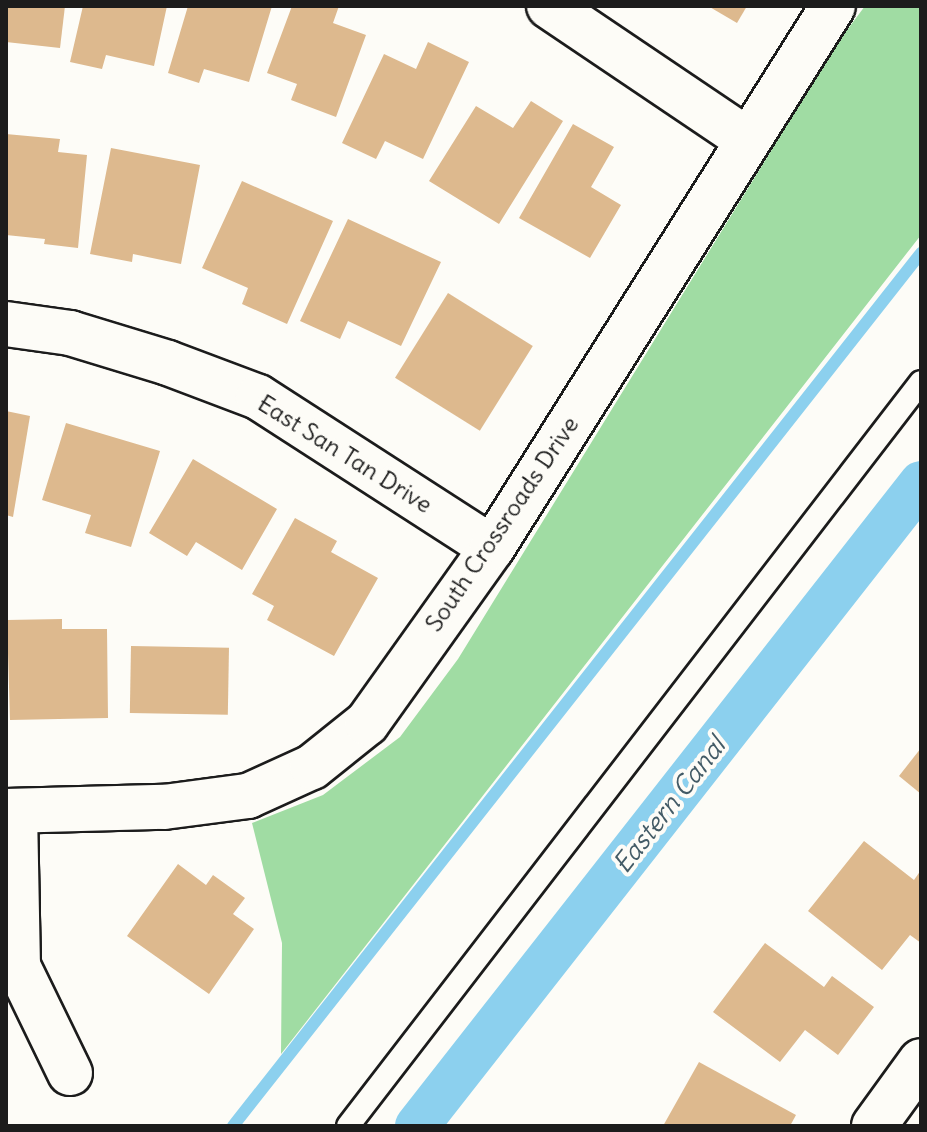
<!DOCTYPE html>
<html>
<head>
<meta charset="utf-8">
<style>
  body { margin:0 }
  #map { position:relative; width:927px; height:1132px; overflow:hidden; background:#fdfcf7; font-family:Delius,sans-serif }
  div>[style] { position:absolute }
  .green>* { inset:0; background:#a0dca3 }
  .stream>* { height:12px; margin:-6px; padding:0 6px; transform-origin:6px; border-radius:6px; background:#8cd0ee }
  .canal>* { height:44px; margin:-22px; padding:0 22px; transform-origin:22px; border-radius:22px; background:#8cd0ee }
  .building>* { inset:0; background:#ddb98e; transform-origin:0 0 }
  .roads { filter:drop-shadow(2px 0 #1c1c1c) drop-shadow(-2px 0 #1c1c1c) drop-shadow(0 2px #1c1c1c) drop-shadow(0 -2px #1c1c1c) }
  .service>* { height:22px; margin:-11px; padding:0 11px; transform-origin:11px; border-radius:11px; background:#fdfcf7 }
  .minor>* { height:44px; margin:-22px; padding:0 22px; transform-origin:22px; border-radius:22px; background:#fdfcf7 }
  span { translate:-50% -50%; white-space:nowrap; text-align:center; line-height:1.15; -webkit-text-stroke:8px #fdfcf7; paint-order:stroke }
  .street-label { font-size:24px; color:#1c1c1c }
  .water-label { font-size:26px; color:#435b66; font-style:italic }
  .frame { position:absolute; inset:0; border:8px solid #1c1c1c; pointer-events:none }
</style>
</head>
<body>
<div id="map">
  <div class="green">
    <i style="clip-path:polygon(865px 6px,921px 6px,921px 235px,281px 1054px,282px 943px,252px 823px,323px 795px,400px 737px,458px 659px,838px 42px)"></i>
  </div>
  <div class="stream">
    <i style="left:233px;top:1126px;width:1112px;rotate:-51.76deg"></i>
  </div>
  <div class="canal">
    <i style="left:417px;top:1126px;width:817px;rotate:-51.91deg"></i>
  </div>
  <div class="building">
    <i style="clip-path:polygon(6px 6px,65px 6px,60px 48px,6px 42px)"></i>
    <i style="clip-path:polygon(83px 6px,167px 6px,154px 66px,106px 55px,102px 69px,70px 62px)"></i>
    <i style="clip-path:polygon(188px 6px,272px 6px,249px 82px,204px 69px,199px 83px,168px 73px)"></i>
    <i style="clip-path:polygon(292px 6px,339px 6px,333px 23px,366px 35px,336px 117px,291px 100px,297px 84px,267px 73px)"></i>
    <i style="clip-path:polygon(708px 6px,747px 6px,737px 23px)"></i>
    <i style="clip-path:polygon(428px 42px,469px 62px,423px 159px,385px 141px,376px 159px,342px 143px,384px 54px,416px 69px)"></i>
    <i style="clip-path:polygon(531px 101px,563px 121px,499px 224px,429px 181px,476px 106px,513px 128px)"></i>
    <i style="clip-path:polygon(573px 124px,614px 147px,591px 187px,621px 205px,590px 258px,519px 218px)"></i>
    <i style="clip-path:polygon(6px 134px,60px 139px,58px 152px,87px 155px,78px 248px,44px 244px,45px 239px,6px 235px)"></i>
    <i style="clip-path:polygon(111px 148px,200px 165px,181px 264px,133px 254px,132px 262px,90px 254px)"></i>
    <i style="clip-path:polygon(242px 181px,333px 221px,287px 324px,242px 304px,248px 288px,202px 268px)"></i>
    <i style="clip-path:polygon(348px 219px,441px 262px,401px 346px,348px 321px,340px 339px,300px 321px)"></i>
    <i style="left:448px;top:293px;width:100px;height:100px;rotate:32deg"></i>
    <i style="clip-path:polygon(6px 411px,30px 416px,13px 517px,6px 515px)"></i>
    <i style="clip-path:polygon(66px 423px,160px 451px,131px 547px,85px 533px,91px 515px,42px 500px)"></i>
    <i style="clip-path:polygon(193px 459px,277px 509px,242px 570px,196px 542px,187px 556px,149px 533px)"></i>
    <i style="clip-path:polygon(295px 518px,337px 541px,331px 552px,378px 578px,334px 656px,267px 620px,274px 606px,252px 594px)"></i>
    <i style="clip-path:polygon(62px 619px,62px 629px,107px 629px,108px 718px,10px 720px,7px 620px)"></i>
    <i style="left:131px;top:646px;width:98px;height:67px;rotate:1deg"></i>
    <i style="clip-path:polygon(921px 748px,921px 794px,899px 776px)"></i>
    <i style="clip-path:polygon(864px 841px,914px 880px,921px 870px,921px 943px,910px 935px,882px 970px,808px 911px)"></i>
    <i style="clip-path:polygon(178px 864px,206px 885px,213px 875px,245px 898px,233px 914px,254px 929px,209px 994px,127px 936px)"></i>
    <i style="clip-path:polygon(765px 943px,824px 987px,832px 976px,874px 1007px,838px 1055px,805px 1030px,780px 1062px,713px 1012px)"></i>
    <i style="clip-path:polygon(699px 1062px,796px 1115px,790px 1126px,663px 1126px)"></i>
  </div>
  <div class="roads">
    <div class="service">
      <i style="left:348px;top:1126px;width:939px;rotate:-52.4deg"></i>
    </div>
    <div class="minor">
      <i style="left:549px;top:6px;width:240px;rotate:34deg"></i>
      <i style="left:6px;top:324px;width:65px;rotate:8deg"></i>
      <i style="left:70px;top:333px;width:102px;rotate:17deg"></i>
      <i style="left:168px;top:363px;width:96px;rotate:20.7deg"></i>
      <i style="left:258px;top:397px;width:278px;rotate:32.8deg"></i>
      <i style="left:6px;top:811px;width:158px;rotate:-1.5deg"></i>
      <i style="left:164px;top:807px;width:85px;rotate:-7.5deg"></i>
      <i style="left:248px;top:796px;width:70px;rotate:-24.4deg"></i>
      <i style="left:312px;top:767px;width:70px;rotate:-38.7deg"></i>
      <i style="left:367px;top:723px;width:215px;rotate:-54.5deg"></i>
      <i style="left:492px;top:548px;width:640px;rotate:-57.82deg"></i>
      <i style="left:15px;top:811px;width:155px;rotate:88.9deg"></i>
      <i style="left:18px;top:966px;width:119px;rotate:64.1deg"></i>
      <i style="left:874px;top:1126px;width:80px;rotate:-54.1deg"></i>
    </div>
  </div>
  <div class="street-label">
    <span style="left:345px;top:454px;rotate:32deg">East San Tan Drive</span>
    <span style="left:502px;top:524px;rotate:-56deg">South Crossroads Drive</span>
  </div>
  <div class="water-label">
    <span style="left:669px;top:805px;rotate:-52deg">Eastern Canal</span>
  </div>
  <div class="frame"></div>
</div>
</body>
</html>
